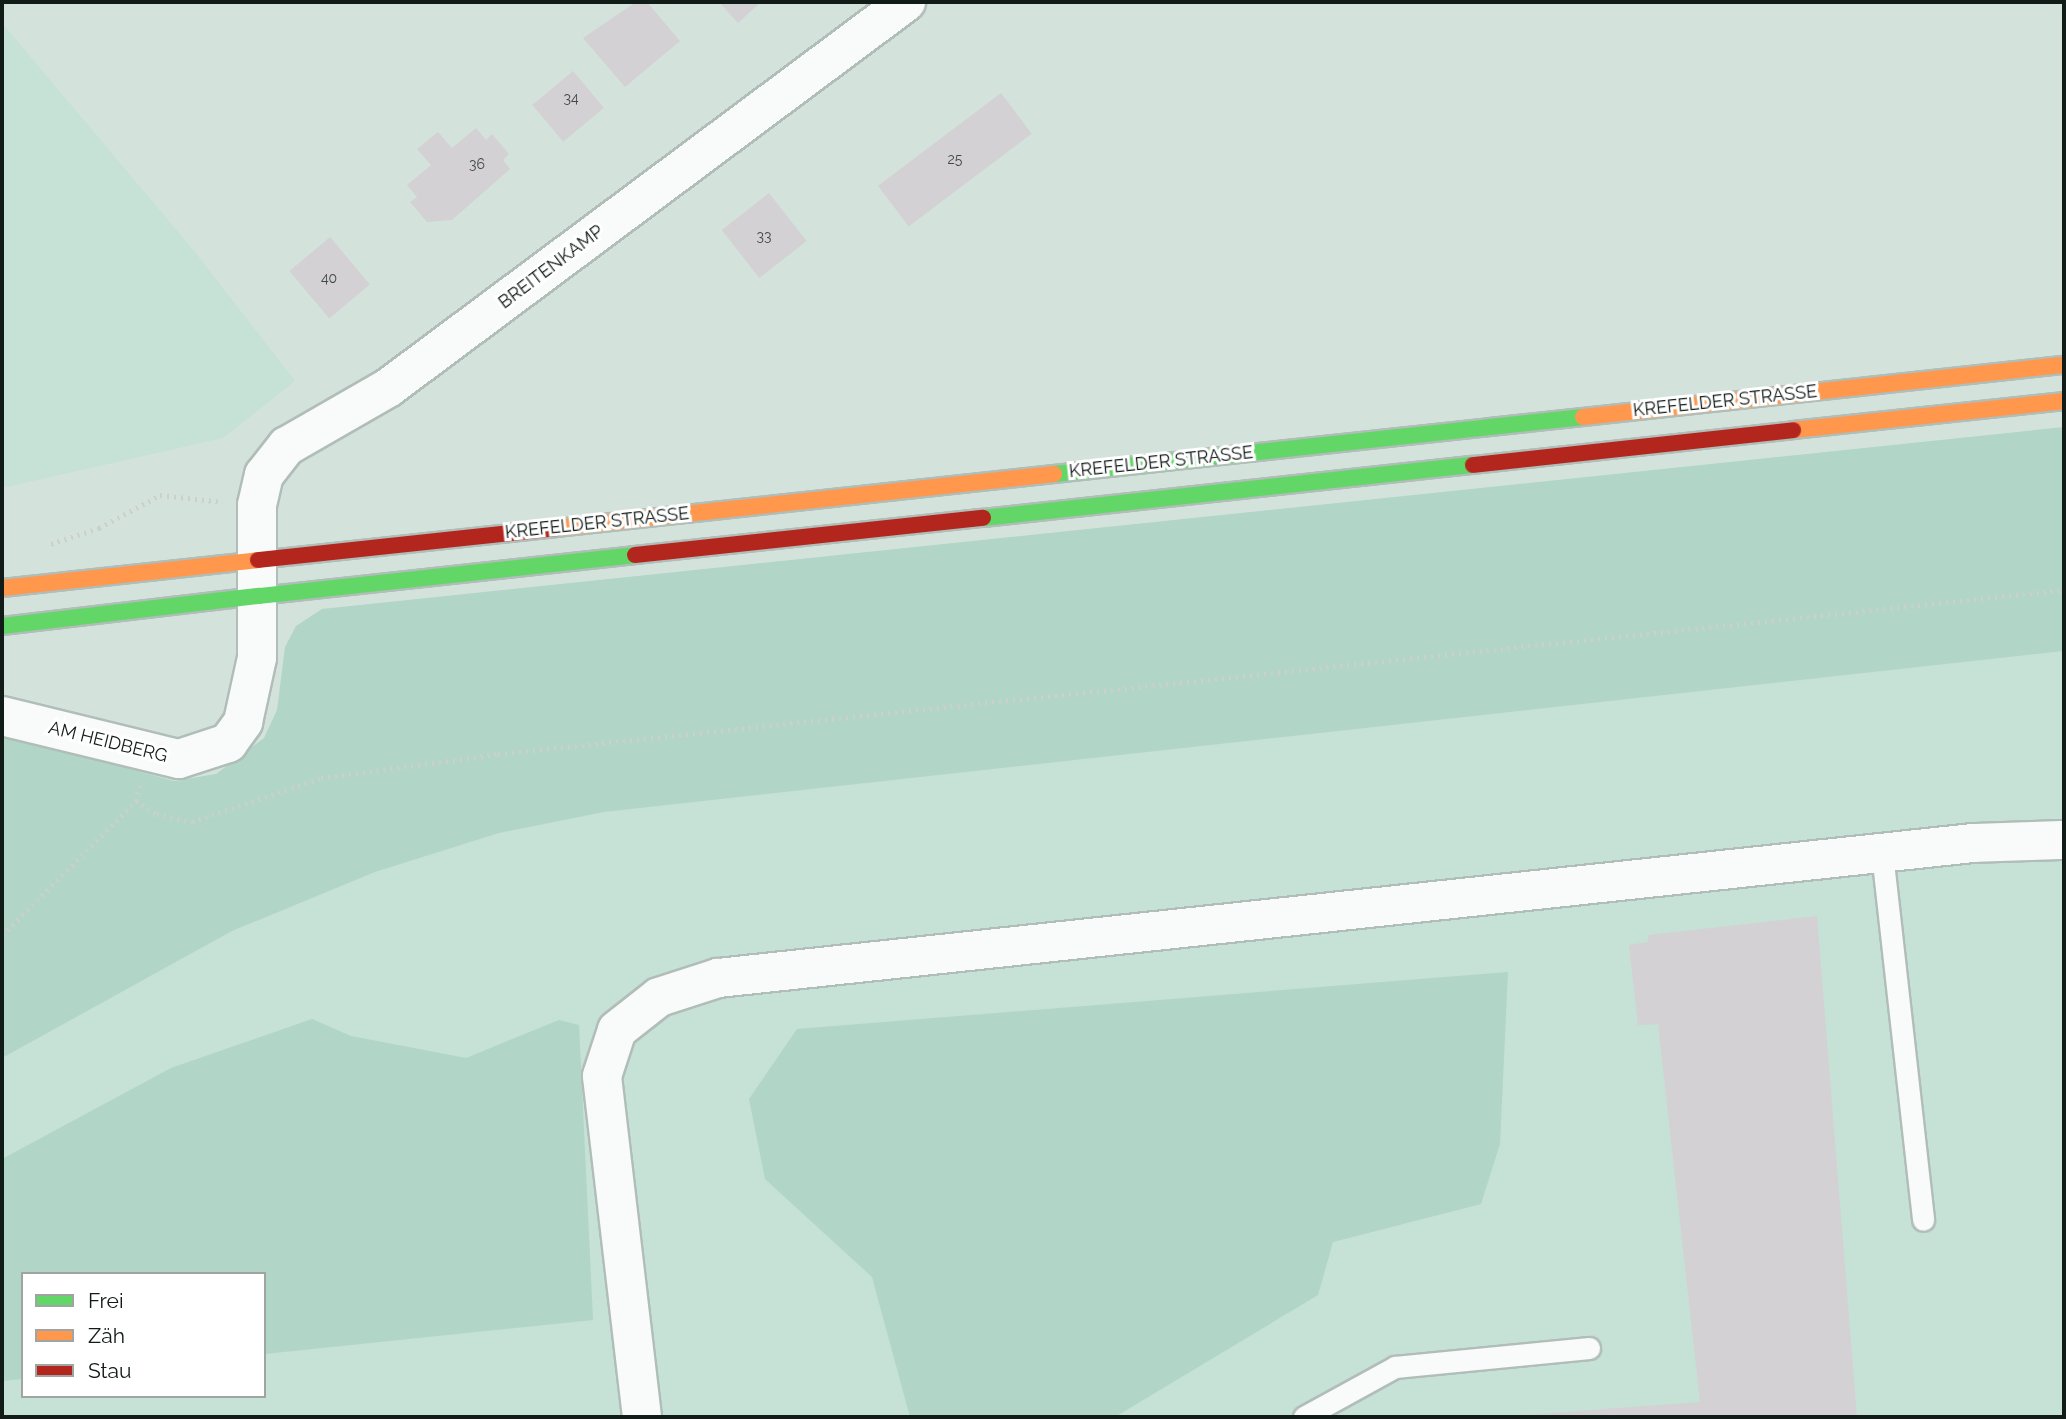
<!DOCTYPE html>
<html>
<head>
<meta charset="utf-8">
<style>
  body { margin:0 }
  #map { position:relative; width:2066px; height:1419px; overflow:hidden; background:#d3e3dc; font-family:Raleway,sans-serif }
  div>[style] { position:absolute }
  .built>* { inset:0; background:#c6e1d5 }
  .green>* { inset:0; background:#b1d5c6 }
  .building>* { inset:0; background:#d3d1d3; transform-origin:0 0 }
  .path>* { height:4.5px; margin-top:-2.25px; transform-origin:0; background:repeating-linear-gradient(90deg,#cbcfce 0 2px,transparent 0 7px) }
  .roads { filter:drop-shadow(2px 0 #b1bdb8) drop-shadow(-2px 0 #b1bdb8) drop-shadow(0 2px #b1bdb8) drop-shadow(0 -2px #b1bdb8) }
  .lane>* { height:21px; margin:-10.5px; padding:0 10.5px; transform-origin:10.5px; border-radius:10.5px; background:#f8fbfa }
  .street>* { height:38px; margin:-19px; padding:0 19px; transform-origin:19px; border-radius:19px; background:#f8fbfa }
  .fast>* { height:16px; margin:-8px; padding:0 8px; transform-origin:8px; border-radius:8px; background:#63d668 }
  .slow>* { height:16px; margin:-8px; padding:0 8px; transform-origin:8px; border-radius:8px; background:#ff974d }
  .jam>* { height:16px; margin:-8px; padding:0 8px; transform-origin:8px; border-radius:8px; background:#b3261e }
  span { translate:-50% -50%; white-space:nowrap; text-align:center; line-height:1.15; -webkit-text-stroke:6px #fff; paint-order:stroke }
  .number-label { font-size:14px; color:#424846 }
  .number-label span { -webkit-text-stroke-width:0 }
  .street-label { font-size:18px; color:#111b17 }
  .frame { position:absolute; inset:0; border:4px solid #111b17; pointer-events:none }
  .legend { position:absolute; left:21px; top:1272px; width:245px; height:126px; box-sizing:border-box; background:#fff; border:2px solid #a0a4a2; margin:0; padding:9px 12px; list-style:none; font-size:21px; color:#111b17 }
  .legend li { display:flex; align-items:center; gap:14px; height:35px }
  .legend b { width:35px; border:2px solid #a0a4a2 }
</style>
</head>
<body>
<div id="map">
  <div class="built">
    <i style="clip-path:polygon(2px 23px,195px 252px,295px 381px,223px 438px,2px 488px)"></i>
    <i style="clip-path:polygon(evenodd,2064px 651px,2064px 1417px,2px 1417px,2px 1058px,232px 931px,375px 872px,499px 833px,604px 812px,2064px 651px,23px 1274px,264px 1274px,264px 1396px,23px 1396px,23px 1274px)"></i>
  </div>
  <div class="green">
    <i style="clip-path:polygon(2064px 427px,2064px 651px,604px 812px,499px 833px,375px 872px,232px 931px,2px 1058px,2px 734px,174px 781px,216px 774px,264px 738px,277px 710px,285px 647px,296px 626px,322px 609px)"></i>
    <i style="clip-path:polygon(1508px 972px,1500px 1144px,1481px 1204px,1333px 1242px,1318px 1295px,1115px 1417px,910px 1417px,872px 1277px,765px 1179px,749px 1099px,797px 1029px)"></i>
    <i style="clip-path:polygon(312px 1019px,351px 1036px,466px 1058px,559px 1020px,579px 1025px,593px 1320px,264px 1354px,264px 1274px,23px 1274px,23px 1379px,2px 1381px,2px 1159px,171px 1068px)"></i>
  </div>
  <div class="building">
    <i style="clip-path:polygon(636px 2px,647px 2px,680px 41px,625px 87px,583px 38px)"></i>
    <i style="clip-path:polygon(719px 2px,761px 2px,738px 23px)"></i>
    <i style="left:573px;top:71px;width:48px;height:53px;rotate:50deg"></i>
    <i style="left:1001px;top:93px;width:51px;height:154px;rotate:53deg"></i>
    <i style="clip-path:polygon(476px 128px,486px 140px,492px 134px,509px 154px,503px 160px,510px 169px,452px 220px,427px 222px,410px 202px,417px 197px,407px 185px,431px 165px,417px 149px,438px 132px,452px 148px)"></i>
    <i style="left:769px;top:193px;width:61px;height:60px;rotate:52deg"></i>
    <i style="left:330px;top:237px;width:62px;height:53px;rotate:50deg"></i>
    <i style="clip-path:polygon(1817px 916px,1857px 1417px,1498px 1417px,1700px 1402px,1658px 1024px,1638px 1025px,1629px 945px,1648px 942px,1648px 935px)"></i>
  </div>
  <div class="path">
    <i style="left:51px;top:544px;width:51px;rotate:-18.4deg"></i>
    <i style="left:99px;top:528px;width:69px;rotate:-28.4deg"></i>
    <i style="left:160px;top:495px;width:63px;rotate:6.3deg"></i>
    <i style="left:136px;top:801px;width:25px;rotate:32deg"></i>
    <i style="left:157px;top:814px;width:36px;rotate:13deg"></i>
    <i style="left:192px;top:822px;width:136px;rotate:-18.8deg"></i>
    <i style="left:321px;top:778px;width:179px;rotate:-7.7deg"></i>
    <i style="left:498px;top:754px;width:1575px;rotate:-5.98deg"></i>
    <i style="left:2px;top:935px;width:190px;rotate:-45deg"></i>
    <i style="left:136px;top:801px;width:16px;rotate:-76deg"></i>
  </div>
  <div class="roads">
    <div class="lane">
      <i style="left:1882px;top:853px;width:369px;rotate:83.6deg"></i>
      <i style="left:1304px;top:1417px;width:104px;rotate:-28.8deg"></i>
      <i style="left:1395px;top:1367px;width:195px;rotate:-5.6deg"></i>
    </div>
    <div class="street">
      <i style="left:2px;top:716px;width:182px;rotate:13.7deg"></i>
      <i style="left:179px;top:759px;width:52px;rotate:-18.1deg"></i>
      <i style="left:228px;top:743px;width:26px;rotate:-54deg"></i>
      <i style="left:243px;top:722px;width:66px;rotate:-77.7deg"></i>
      <i style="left:257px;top:658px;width:153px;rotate:-90deg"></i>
      <i style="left:257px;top:505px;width:31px;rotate:-77deg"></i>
      <i style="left:264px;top:475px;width:37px;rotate:-52deg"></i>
      <i style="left:287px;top:446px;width:116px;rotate:-29.9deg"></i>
      <i style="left:388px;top:388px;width:646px;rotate:-36.69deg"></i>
      <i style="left:642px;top:1417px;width:343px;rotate:-96.7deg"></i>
      <i style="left:602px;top:1076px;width:48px;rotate:-71.9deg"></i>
      <i style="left:617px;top:1030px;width:53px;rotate:-38.2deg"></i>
      <i style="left:659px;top:997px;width:62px;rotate:-17.9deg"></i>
      <i style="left:718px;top:978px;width:1262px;rotate:-6.14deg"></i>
      <i style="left:1973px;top:843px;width:91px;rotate:-1.9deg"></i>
    </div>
    <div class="fast">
      <i style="left:1054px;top:474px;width:532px;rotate:-6.15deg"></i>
      <i style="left:983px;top:518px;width:493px;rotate:-6.2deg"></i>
      <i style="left:259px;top:596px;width:378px;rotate:-6.2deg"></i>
      <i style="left:2px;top:626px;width:259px;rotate:-6.7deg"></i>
    </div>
    <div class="slow">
      <i style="left:1583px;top:417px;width:484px;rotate:-6.2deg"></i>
      <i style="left:1793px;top:430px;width:273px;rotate:-6.1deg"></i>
      <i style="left:556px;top:528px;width:501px;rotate:-6.19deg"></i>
      <i style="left:2px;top:588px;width:258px;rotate:-6.2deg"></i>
    </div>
    <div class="jam">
      <i style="left:1473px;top:465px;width:322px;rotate:-6.2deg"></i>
      <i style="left:635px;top:555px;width:350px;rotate:-6.1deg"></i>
      <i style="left:258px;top:560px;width:300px;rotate:-6.1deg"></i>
    </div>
  </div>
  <div class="number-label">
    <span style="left:571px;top:98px">34</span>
    <span style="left:955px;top:159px">25</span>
    <span style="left:477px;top:164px">36</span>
    <span style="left:764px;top:236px">33</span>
    <span style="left:329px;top:278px">40</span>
  </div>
  <div class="street-label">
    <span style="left:551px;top:267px;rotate:-37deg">BREITENKAMP</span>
    <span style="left:1725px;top:401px;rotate:-6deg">KREFELDER STRASSE</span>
    <span style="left:1161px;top:462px;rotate:-6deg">KREFELDER STRASSE</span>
    <span style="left:597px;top:523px;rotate:-6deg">KREFELDER STRASSE</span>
    <span style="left:108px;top:742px;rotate:14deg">AM HEIDBERG</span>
  </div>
  <div class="frame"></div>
  <ul class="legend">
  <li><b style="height:9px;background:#63d668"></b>Frei</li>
  <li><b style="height:9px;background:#ff974d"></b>Zäh</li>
  <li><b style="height:9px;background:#b3261e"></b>Stau</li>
  </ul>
</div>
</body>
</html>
